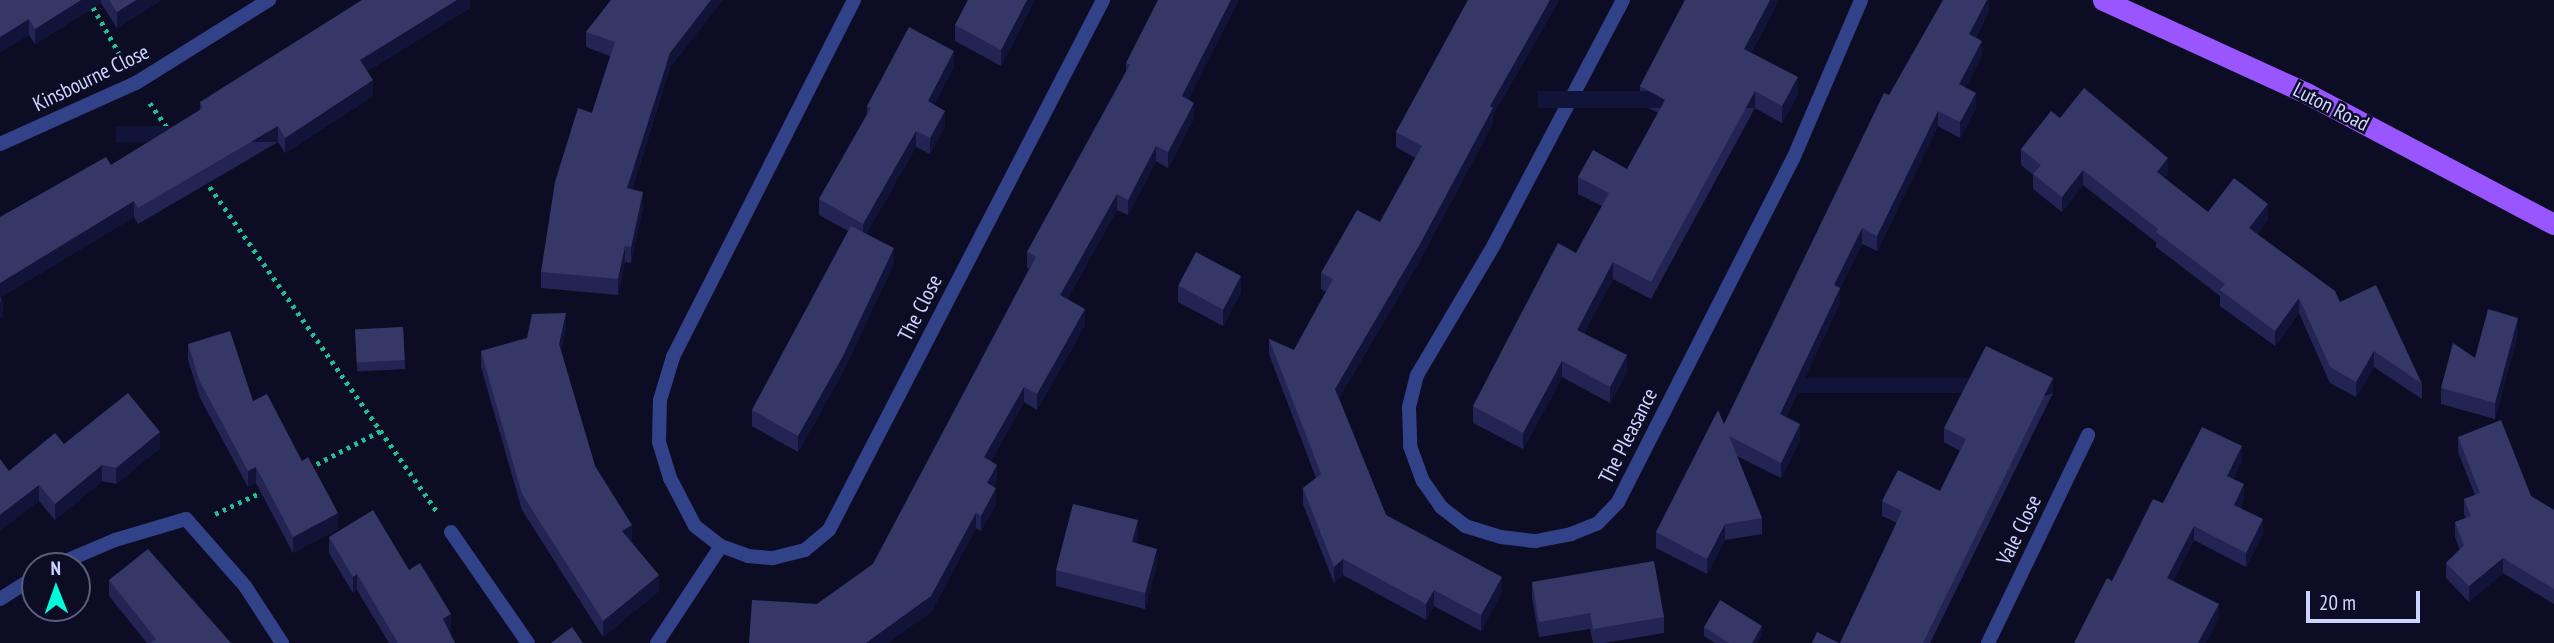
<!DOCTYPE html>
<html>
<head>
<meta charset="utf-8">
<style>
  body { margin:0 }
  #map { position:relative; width:2554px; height:643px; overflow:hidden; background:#0c0d24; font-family:"PT Sans Narrow",sans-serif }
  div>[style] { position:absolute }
  .path>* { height:4.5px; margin-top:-2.25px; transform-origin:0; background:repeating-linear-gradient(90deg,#21c092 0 3.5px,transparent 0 8.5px) }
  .lane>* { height:14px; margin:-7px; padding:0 7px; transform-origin:7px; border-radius:7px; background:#324288 }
  .street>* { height:14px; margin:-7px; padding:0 7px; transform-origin:7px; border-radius:7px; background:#324288 }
  .primary>* { height:21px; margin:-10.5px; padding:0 10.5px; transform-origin:10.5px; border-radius:10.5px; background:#9956ff }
  .wall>* { inset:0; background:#232454; transform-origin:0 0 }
  .shaded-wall>* { inset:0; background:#121339; transform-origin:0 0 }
  .building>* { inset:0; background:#353766; transform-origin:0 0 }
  span { translate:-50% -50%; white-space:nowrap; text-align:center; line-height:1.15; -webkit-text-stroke:5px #0c0d24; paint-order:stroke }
  .street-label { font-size:21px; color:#cfd4ff }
  .north { position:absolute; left:21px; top:552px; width:70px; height:70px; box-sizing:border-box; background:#0c0d24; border:2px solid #5a5d7c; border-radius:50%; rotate:359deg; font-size:19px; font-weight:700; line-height:28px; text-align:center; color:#cfd4ff }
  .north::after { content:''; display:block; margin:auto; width:24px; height:32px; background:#00fada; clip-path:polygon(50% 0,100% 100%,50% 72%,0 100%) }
  .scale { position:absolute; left:2306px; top:591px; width:114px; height:32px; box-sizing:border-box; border:4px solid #cfd4ff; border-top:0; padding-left:9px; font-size:21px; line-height:24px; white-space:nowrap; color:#cfd4ff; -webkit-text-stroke:5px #0c0d24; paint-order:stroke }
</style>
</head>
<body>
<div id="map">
  <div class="path">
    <i style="left:89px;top:0;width:69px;rotate:60.5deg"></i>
    <i style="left:150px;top:103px;width:37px;rotate:55deg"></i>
    <i style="left:205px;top:180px;width:404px;rotate:55deg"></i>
    <i style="left:309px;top:468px;width:82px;rotate:-27.5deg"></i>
    <i style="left:215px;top:514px;width:54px;rotate:-25.1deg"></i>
  </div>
  <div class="lane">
    <i style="left:186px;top:519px;width:89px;rotate:48.6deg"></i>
    <i style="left:245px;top:586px;width:68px;rotate:57deg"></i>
    <i style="left:451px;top:532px;width:135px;rotate:55.3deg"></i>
  </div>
  <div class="street">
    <i style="left:854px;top:0;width:400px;rotate:116.9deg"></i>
    <i style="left:673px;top:357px;width:45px;rotate:106.8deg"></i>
    <i style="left:660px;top:400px;width:42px;rotate:91.4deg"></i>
    <i style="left:659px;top:442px;width:38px;rotate:73deg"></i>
    <i style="left:670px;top:478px;width:54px;rotate:62.5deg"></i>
    <i style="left:695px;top:526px;width:33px;rotate:38deg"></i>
    <i style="left:721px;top:546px;width:29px;rotate:20deg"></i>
    <i style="left:748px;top:556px;width:25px;rotate:5deg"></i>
    <i style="left:773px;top:558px;width:33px;rotate:-14deg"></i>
    <i style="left:805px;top:550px;width:31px;rotate:-40deg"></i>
    <i style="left:829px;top:530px;width:597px;rotate:-62.66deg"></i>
    <i style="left:1623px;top:0;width:277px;rotate:117.8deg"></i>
    <i style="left:1494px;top:245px;width:151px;rotate:120.6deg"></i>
    <i style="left:1417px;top:375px;width:34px;rotate:104deg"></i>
    <i style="left:1409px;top:408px;width:38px;rotate:88deg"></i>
    <i style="left:1410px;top:446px;width:37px;rotate:70deg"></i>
    <i style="left:1423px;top:481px;width:32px;rotate:55deg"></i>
    <i style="left:1441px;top:507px;width:31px;rotate:38deg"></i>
    <i style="left:1465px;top:526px;width:38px;rotate:17deg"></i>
    <i style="left:1501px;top:537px;width:35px;rotate:7deg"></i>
    <i style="left:1536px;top:541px;width:36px;rotate:-11deg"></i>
    <i style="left:1571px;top:534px;width:29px;rotate:-22deg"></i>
    <i style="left:1598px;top:523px;width:29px;rotate:-46deg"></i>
    <i style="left:1618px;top:502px;width:385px;rotate:-63deg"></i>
    <i style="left:1793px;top:159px;width:173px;rotate:-66.8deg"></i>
    <i style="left:0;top:144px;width:149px;rotate:-24.2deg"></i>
    <i style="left:136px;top:83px;width:157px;rotate:-32deg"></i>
    <i style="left:54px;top:566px;width:66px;rotate:-23.1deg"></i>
    <i style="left:115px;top:540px;width:74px;rotate:-16.5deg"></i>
    <i style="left:0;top:599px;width:41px;rotate:-32.2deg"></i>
    <i style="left:657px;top:643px;width:116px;rotate:-56.6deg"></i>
    <i style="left:1988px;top:643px;width:231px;rotate:-64.3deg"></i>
  </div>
  <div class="primary">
    <i style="left:2103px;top:0;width:226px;rotate:24.6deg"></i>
    <i style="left:2308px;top:94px;width:278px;rotate:27.9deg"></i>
  </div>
  <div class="wall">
    <i style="clip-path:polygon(0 0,161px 0,117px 28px,101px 3px,35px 44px,29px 35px,0 52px)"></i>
    <i style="clip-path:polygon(470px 0,470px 8px,367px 71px,373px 96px,285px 153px,278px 142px,138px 224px,134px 217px,1px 297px,3px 316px,0 317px,0 217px,111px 165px,200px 110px,200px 102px)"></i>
    <i style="clip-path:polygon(611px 0,670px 68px,632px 189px,643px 207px,631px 263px,625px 262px,618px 295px,541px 288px,541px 272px,610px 56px,586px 47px,586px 32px)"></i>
    <i style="clip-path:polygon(968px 0,1035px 0,1001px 66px,955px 41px,955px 25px)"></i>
    <i style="clip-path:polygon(1468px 0,1559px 0,1493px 115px,1493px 123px,1420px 260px,1339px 398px,1386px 515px,1502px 592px,1481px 631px,1434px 606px,1426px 620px,1343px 575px,1334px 583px,1303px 504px,1303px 488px,1316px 478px,1269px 354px,1269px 339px,1294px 350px,1326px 292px,1321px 289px,1321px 273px,1380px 222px,1415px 158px,1396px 147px,1396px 132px)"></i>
    <i style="clip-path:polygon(1685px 0,1779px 0,1751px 53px,1798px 94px,1782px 123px,1755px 108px,1651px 299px,1613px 279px,1584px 333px,1627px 372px,1610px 403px,1562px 377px,1523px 449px,1473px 423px,1473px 406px,1576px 253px,1602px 206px,1578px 194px,1578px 177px,1627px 169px,1658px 113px,1640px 103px,1640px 86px)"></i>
    <i style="clip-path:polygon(1989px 0,1989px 12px,1976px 37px,1982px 56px,1965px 88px,1976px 108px,1960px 138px,1938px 126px,1877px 251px,1862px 244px,1840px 288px,1840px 303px,1786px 417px,1800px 440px,1781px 478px,1737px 456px,1762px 518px,1762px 534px,1725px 540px,1707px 574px,1656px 548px,1656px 532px,1724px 424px,1889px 95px)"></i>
    <i style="clip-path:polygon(1126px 63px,1188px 99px,1194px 118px,1168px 168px,1156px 161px,1128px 215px,1117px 210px,1067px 299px,1085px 325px,1037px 410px,1024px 402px,991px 461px,997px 480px,993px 487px,996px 504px,981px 531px,976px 528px,931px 612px,887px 643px,749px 643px,817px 604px,873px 564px,1029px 269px,1027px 267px,1027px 252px,1126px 71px)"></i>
    <i style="clip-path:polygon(954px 67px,934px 105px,945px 126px,930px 154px,916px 147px,866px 234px,894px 263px,843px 372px,798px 452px,752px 426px,752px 410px,848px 231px,819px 215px,819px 199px,867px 114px,867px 106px)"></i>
    <i style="clip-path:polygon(2060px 118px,2168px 173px,2164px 178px,2208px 212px,2268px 220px,2257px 234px,2340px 302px,2422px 384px,2422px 399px,2374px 367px,2356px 397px,2330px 383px,2299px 313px,2275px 346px,2220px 306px,2220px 296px,2156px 247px,2156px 242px,2083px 185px,2062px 212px,2033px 189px,2033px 175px,2021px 165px,2021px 149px)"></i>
    <i style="clip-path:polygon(1178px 286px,1241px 292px,1223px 326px,1178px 302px)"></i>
    <i style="left:403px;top:327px;width:42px;height:48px;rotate:87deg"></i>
    <i style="clip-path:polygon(566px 328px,561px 351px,595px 466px,632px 541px,631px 541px,659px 591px,603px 637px,522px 510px,481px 367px,481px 351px)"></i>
    <i style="clip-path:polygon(2518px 334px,2495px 419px,2441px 404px,2441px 388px,2475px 358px)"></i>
    <i style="clip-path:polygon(188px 344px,253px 401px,338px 529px,293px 553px,256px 483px,248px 487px,200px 398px,188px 360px)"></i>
    <i style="clip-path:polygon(2053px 393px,1930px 643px,1840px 643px,1897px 523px,1882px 516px,1882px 501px,1940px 491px,1960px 451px,1944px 442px,1944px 428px)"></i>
    <i style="clip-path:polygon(2458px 437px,2531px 496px,2554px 510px,2554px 604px,2503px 573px,2469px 602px,2446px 578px,2446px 563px,2460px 550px,2455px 537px,2455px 522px,2466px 518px,2464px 514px,2464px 499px,2475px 495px,2458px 452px)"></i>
    <i style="clip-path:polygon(64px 444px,160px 448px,116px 484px,102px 481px,55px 520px,39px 501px,9px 471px)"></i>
    <i style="clip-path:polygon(2242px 461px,2233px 479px,2244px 499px,2240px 508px,2263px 534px,2246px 567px,2194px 540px,2173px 581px,2219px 619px,2112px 581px,2163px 503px)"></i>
    <i style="clip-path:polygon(1138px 536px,1136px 543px,1157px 565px,1145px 609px,1056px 586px,1056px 570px)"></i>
    <i style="clip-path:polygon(329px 537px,409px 570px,451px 630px,449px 632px,455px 643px,389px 643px,357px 590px,353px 593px,329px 553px)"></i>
    <i style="clip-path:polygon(109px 580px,231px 643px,147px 643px,109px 596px)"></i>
    <i style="clip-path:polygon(1532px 582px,1664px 617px,1664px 633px,1604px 643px,1593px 643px,1590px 629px,1539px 637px,1532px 598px)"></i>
    <i style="clip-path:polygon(1704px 627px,1762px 635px,1757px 643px,1715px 643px,1704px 636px)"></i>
  </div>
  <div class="shaded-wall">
    <i style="clip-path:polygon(81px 0,101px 0,101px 3px,35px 44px,35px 29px)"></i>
    <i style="clip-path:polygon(136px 0,161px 0,117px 28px,117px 12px)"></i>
    <i style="clip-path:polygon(457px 0,470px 0,470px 8px,360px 75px,360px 60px)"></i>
    <i style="clip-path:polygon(711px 0,723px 0,670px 68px,627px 204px,627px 188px,670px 53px)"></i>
    <i style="clip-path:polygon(1027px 0,1035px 0,1001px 66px,1001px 50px)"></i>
    <i style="clip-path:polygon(1231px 0,1239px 0,1182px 112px,1182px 96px)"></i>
    <i style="clip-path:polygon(1550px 0,1559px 0,1493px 115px,1493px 123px,1420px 260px,1335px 405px,1335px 389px,1490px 106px)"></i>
    <i style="clip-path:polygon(1770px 0,1779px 0,1744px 66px,1744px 49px)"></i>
    <i style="clip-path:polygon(1987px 0,1989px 0,1989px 12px,1969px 49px,1969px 34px)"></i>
    <i style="clip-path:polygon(29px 19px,29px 35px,0 52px,0 37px)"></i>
    <i style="clip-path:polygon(1982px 41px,1982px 56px,1959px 100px,1959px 84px)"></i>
    <i style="clip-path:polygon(954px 51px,954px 67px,928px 117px,928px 101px)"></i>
    <i style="clip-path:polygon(1798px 77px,1798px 94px,1782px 123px,1782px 106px)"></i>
    <i style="clip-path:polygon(373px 80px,373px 96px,285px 153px,285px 138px)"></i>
    <i style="left:1755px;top:91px;width:17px;height:217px;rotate:90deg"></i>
    <i style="clip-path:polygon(1976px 93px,1976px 108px,1960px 138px,1960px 122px)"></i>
    <i style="clip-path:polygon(1194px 103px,1194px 118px,1168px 168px,1168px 152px)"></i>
    <i style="clip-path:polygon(945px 111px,945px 126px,930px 154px,930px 138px)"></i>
    <i style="clip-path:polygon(1938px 111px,1938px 126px,1877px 251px,1877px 236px)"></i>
    <i style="left:278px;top:126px;width:16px;height:162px;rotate:90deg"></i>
    <i style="clip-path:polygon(916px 131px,916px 147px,863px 240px,863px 224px)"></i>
    <i style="clip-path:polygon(1156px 146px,1156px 161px,1128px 215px,1128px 200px)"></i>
    <i style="clip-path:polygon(2168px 158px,2168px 173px,2157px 188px,2157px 172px)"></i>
    <i style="clip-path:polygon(2083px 170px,2083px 185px,2062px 212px,2062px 197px)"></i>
    <i style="clip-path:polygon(643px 192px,643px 207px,631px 263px,631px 247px)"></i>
    <i style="clip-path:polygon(1117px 194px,1117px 210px,1060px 311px,1060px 295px)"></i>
    <i style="clip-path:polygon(134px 201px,134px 217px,0 298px,0 283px)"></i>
    <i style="clip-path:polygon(2268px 204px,2268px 220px,2249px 244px,2249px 228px)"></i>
    <i style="clip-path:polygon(1862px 228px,1862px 244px,1834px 300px,1834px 285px)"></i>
    <i style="clip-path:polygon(625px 246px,625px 262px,618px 295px,618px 279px)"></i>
    <i style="clip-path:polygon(894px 248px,894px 263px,843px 372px,798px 452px,798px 436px)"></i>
    <i style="clip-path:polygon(1613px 262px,1613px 279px,1577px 347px,1577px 330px)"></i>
    <i style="clip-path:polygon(1241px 276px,1241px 292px,1223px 326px,1223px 310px)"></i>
    <i style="clip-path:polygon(1840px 288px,1840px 303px,1780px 429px,1780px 414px)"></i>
    <i style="clip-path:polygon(2299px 298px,2299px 313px,2275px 346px,2275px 331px)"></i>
    <i style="clip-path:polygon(3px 300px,3px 316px,0 317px,0 302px)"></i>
    <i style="clip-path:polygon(1085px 309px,1085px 325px,1037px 410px,1037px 394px)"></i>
    <i style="clip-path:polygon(566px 313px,566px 328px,559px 360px,559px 344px)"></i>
    <i style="clip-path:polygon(2518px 318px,2518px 334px,2495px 419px,2495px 403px)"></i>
    <i style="clip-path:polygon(2374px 351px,2374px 367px,2356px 397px,2356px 382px)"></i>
    <i style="clip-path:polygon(1627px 355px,1627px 372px,1610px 403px,1610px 387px)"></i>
    <i style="clip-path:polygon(1562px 361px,1562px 377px,1523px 449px,1523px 433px)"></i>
    <i style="left:2053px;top:378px;width:15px;height:295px;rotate:90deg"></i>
    <i style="clip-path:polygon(1024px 387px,1024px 402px,984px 473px,984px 457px)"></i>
    <i style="clip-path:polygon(1800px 424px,1800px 440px,1781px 478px,1781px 463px)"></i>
    <i style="clip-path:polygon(160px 432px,160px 448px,116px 484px,116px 468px)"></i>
    <i style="clip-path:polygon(2242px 446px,2242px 461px,2227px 491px,2227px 476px)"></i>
    <i style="clip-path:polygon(102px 465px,102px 481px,55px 520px,55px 504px)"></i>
    <i style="clip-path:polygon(997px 465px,997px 480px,987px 499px,987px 483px)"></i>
    <i style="clip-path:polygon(256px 467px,256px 483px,248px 487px,248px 471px)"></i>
    <i style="clip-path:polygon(2244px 484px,2244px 499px,2234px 519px,2234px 505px)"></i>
    <i style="clip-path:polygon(39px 485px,39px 501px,0 531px,0 515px)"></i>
    <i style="clip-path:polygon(996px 488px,996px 504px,981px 531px,981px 516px)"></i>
    <i style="clip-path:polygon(338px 513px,338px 529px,293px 553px,293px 537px)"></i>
    <i style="clip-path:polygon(976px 513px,976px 528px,931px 612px,887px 643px,866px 643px)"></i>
    <i style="clip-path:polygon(2263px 519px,2263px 534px,2246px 567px,2246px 553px)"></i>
    <i style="clip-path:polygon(1138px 520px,1138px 536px,1132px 558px,1132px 542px)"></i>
    <i style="clip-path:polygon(1725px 524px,1725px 540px,1707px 574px,1707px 559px)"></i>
    <i style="clip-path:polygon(632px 525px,632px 541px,622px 547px,622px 531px)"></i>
    <i style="clip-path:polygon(2194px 526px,2194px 540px,2167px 593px,2167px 578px)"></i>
    <i style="clip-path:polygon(1157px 549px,1157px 565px,1145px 609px,1145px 593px)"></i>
    <i style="clip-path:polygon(2503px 558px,2503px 573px,2469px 602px,2469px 586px)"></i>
    <i style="clip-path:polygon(1343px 559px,1343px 575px,1334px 583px,1334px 567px)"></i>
    <i style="clip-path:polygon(357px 574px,357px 590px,353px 593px,353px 577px)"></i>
    <i style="clip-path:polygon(659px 575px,659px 591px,603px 637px,603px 621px)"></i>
    <i style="clip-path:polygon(1502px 577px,1502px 592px,1481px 631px,1481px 615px)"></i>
    <i style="clip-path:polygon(1434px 590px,1434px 606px,1426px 620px,1426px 604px)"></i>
    <i style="clip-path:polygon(2219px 604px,2219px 619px,2206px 643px,2198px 643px)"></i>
    <i style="clip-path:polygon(451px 614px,451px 630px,443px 635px,443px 619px)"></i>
    <i style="clip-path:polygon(1762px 626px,1762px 635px,1757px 643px,1752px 643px)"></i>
  </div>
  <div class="building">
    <i style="clip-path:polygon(0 0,81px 0,35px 29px,29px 19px,0 37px)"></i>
    <i style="clip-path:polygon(109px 0,136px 0,117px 12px)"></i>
    <i style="clip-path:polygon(362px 0,457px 0,360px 60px,373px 80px,285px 138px,278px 126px,138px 208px,134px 201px,0 283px,0 217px,106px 157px,111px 165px,203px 108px,200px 102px)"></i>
    <i style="clip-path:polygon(611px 0,711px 0,670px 53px,627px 188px,643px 192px,631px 247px,625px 246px,618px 279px,541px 272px,555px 182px,578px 108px,592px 113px,615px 42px,586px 32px)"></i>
    <i style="clip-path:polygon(968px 0,1027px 0,1001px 50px,955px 25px)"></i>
    <i style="clip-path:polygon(1158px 0,1231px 0,1182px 96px,1194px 103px,1168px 152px,1156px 146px,1128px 200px,1117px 194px,1060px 295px,1085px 309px,1037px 394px,1024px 387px,984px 457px,997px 465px,987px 483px,996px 488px,981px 516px,976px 513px,931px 596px,866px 643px,749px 643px,752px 600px,817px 604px,873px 564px,1036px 257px,1027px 252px,1130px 65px,1126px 63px)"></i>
    <i style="clip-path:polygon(1468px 0,1550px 0,1490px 106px,1493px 108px,1420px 244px,1335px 389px,1386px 515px,1502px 577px,1481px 615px,1434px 590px,1426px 604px,1343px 559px,1334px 567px,1303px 488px,1321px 474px,1269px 339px,1294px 350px,1333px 279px,1321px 273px,1357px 210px,1380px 222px,1422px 146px,1396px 132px)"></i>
    <i style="clip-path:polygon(1685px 0,1770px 0,1744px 49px,1798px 77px,1782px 106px,1755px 91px,1651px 282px,1613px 262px,1577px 330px,1627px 355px,1610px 387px,1562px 361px,1523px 433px,1473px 406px,1558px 243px,1576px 253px,1609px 193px,1578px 177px,1593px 150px,1627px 169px,1665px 100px,1640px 86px)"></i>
    <i style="clip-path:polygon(1943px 0,1987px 0,1969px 34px,1982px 41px,1959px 84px,1976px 93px,1960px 122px,1938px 111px,1877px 236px,1862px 228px,1834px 285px,1840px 288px,1780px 414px,1800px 424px,1781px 463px,1729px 436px,1762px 518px,1725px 524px,1707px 559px,1656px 532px,1718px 410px,1724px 424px,1884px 93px,1889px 95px)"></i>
    <i style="clip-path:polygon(909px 27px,954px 51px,928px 101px,945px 111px,930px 138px,916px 131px,863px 224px,819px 199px,871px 108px,867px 106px)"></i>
    <i style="clip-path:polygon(2084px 88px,2168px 158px,2157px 172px,2208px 212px,2234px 178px,2268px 204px,2249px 228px,2335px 291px,2340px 302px,2376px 285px,2422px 384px,2374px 351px,2356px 382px,2330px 367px,2299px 298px,2275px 331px,2220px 290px,2225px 284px,2156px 232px,2158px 229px,2083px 170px,2062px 197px,2033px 174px,2041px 165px,2021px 149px,2051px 111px,2060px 118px)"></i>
    <i style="clip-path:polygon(851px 226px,894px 248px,843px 356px,798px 436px,752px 410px)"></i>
    <i style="left:1196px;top:252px;width:51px;height:38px;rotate:28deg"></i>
    <i style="clip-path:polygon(2488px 309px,2518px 318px,2495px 403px,2441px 388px,2453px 343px,2475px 358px)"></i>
    <i style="clip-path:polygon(566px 313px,559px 344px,595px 466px,632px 525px,622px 531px,659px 575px,603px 621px,522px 494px,481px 351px,527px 338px,532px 314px)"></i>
    <i style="left:403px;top:327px;width:33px;height:48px;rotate:87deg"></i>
    <i style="clip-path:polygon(230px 331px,253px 401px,267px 394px,302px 461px,308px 457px,338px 513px,293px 537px,256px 467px,248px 471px,200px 382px,188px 344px)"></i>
    <i style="clip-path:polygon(1986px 346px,2053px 378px,1923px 643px,1840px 643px,1902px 511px,1882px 501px,1898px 470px,1940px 491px,1966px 439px,1944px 428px)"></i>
    <i style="clip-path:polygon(128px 393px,160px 432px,116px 468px,102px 465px,55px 504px,39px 485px,0 515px,0 459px,9px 471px,55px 433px,64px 444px)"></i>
    <i style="clip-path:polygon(2501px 420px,2531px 496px,2554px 510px,2554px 589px,2503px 558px,2469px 586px,2446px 563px,2464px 545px,2455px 522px,2471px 516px,2464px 499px,2480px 493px,2458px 437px)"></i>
    <i style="clip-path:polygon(2202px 427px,2242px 446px,2227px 476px,2244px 484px,2234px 505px,2263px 519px,2246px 553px,2194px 526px,2167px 578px,2219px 604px,2198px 643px,2074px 643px,2107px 578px,2112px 581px,2153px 499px,2163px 503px)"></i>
    <i style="clip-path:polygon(1073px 504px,1138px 520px,1132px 542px,1157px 549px,1145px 593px,1056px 570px)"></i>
    <i style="clip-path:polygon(373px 510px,409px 570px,420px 563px,451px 614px,443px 619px,455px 643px,398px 643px,357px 574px,353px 577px,329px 537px)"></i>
    <i style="clip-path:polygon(148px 549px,231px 643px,151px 643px,156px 639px,109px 580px)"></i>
    <i style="clip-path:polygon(1654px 561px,1664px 617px,1593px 629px,1590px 613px,1539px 622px,1532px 582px)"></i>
    <i style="clip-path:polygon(1720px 600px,1762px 626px,1752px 643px,1729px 643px,1704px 627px)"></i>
    <i style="clip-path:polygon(572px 627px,583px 643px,551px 643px)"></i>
    <i style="clip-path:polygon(1817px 632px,1839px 643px,1812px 643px)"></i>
  </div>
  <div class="street-label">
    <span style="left:91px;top:78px;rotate:-26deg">Kinsbourne Close</span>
    <span style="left:2331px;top:107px;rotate:27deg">Luton Road</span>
    <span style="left:920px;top:308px;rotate:-63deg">The Close</span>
    <span style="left:1628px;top:436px;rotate:-63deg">The Pleasance</span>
    <span style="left:2019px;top:530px;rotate:-64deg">Vale Close</span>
  </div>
  <div class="north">N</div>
  <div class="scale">20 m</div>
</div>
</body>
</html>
